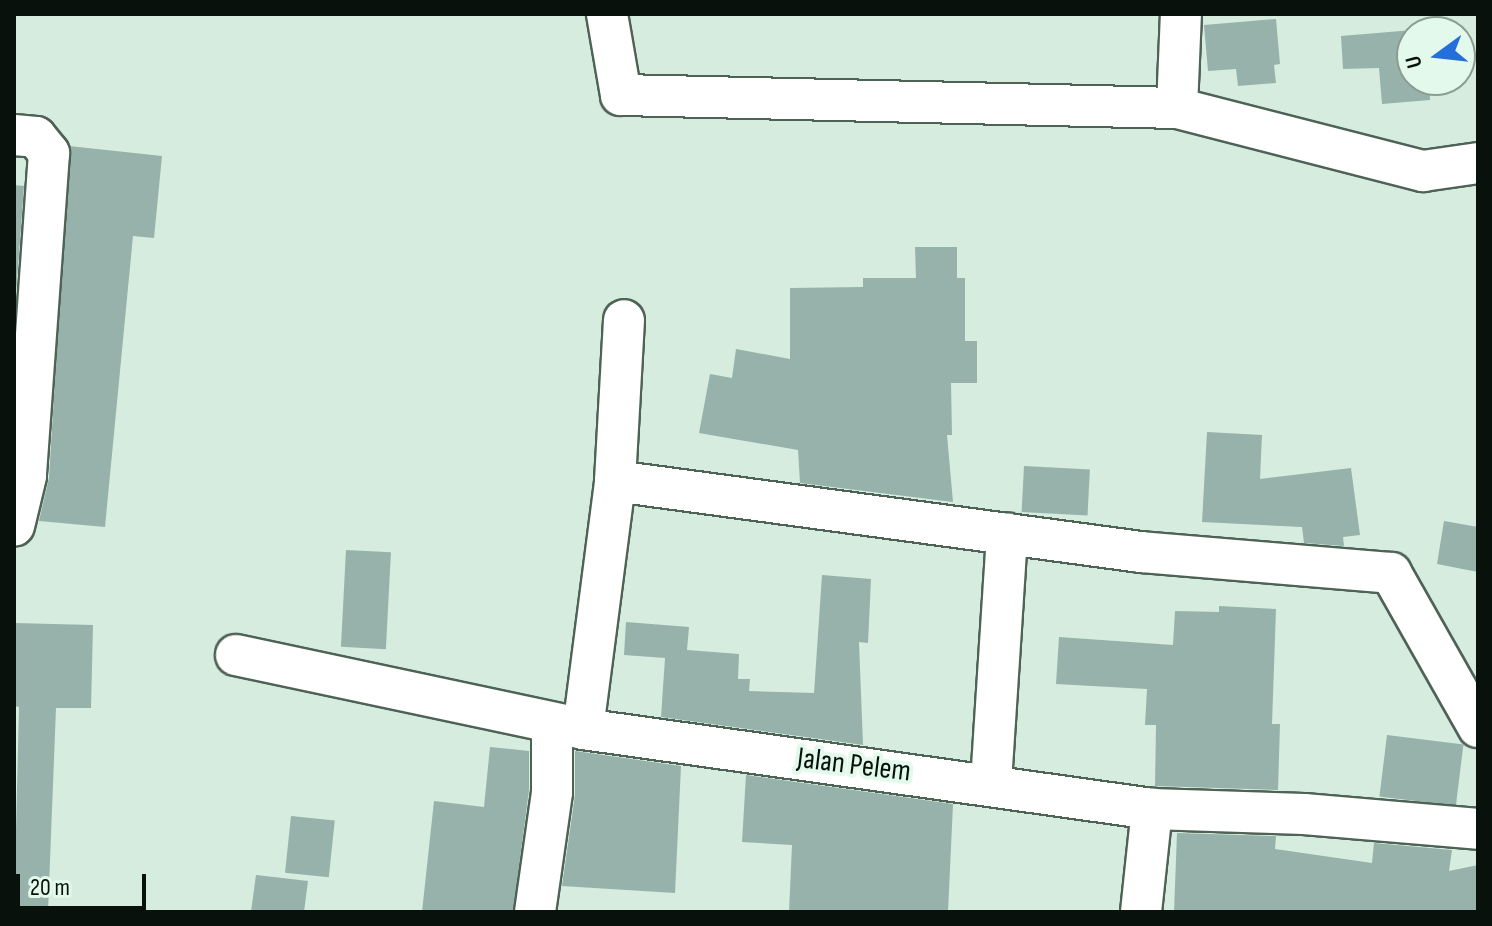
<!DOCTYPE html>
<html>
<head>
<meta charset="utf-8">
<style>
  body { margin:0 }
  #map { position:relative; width:1492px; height:926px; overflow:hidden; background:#d5ecde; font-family:"Sofia Sans Condensed",sans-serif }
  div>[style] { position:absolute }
  .building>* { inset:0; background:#97b2ab; transform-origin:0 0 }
  .roads { filter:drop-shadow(2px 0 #4e6256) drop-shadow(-2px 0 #4e6256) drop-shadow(0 2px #4e6256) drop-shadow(0 -2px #4e6256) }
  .street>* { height:40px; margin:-20px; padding:0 20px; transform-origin:20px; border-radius:20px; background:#fff }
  span { translate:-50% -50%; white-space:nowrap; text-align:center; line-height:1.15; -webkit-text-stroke:8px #e2f9eb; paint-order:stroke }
  .street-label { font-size:30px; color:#09110c }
  .frame { position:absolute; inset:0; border:16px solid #09110c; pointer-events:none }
  .north { position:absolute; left:1396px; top:16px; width:80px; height:80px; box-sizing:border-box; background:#e2f9eb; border:2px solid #8b9c92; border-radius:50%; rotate:255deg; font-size:22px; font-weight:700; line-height:32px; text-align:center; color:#09110c }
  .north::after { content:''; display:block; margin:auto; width:28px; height:36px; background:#256fda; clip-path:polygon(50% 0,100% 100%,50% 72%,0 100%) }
  .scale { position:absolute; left:16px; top:874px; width:130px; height:36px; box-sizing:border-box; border:4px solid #09110c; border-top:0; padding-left:10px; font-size:24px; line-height:28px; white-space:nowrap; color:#09110c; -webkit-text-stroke:6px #e2f9eb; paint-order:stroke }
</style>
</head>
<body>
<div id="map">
  <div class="building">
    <i style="clip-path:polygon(1276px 19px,1280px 64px,1274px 65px,1276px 83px,1238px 86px,1236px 69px,1208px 71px,1204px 25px)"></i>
    <i style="clip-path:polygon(1425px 29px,1412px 32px,1412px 80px,1429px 80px,1430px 100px,1382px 104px,1379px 68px,1343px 69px,1341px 36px)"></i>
    <i style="clip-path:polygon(69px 146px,162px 156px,154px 238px,133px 236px,105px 527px,39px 521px,49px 478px)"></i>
    <i style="clip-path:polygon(14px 185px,24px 186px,14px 321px)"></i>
    <i style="clip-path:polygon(915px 247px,957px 247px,957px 278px,965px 278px,965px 341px,977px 341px,977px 383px,951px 383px,952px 435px,947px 435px,953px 502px,800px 483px,798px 450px,699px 433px,710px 374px,732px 378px,736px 349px,790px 359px,790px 288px,863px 287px,863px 278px,916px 278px)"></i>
    <i style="clip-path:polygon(1207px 432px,1262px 435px,1260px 479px,1351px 468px,1360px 535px,1343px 537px,1344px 546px,1304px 543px,1302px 527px,1202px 522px)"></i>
    <i style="left:1024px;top:466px;width:66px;height:46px;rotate:3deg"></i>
    <i style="clip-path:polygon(1444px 521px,1478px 527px,1478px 572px,1437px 564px)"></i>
    <i style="left:346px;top:550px;width:45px;height:97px;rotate:3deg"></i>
    <i style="clip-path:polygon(822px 575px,871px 579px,868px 643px,859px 642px,863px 745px,661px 717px,665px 658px,624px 655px,626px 622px,689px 627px,687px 650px,739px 654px,738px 679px,750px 679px,749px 691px,814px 693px)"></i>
    <i style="clip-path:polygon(1219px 606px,1276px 609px,1272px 724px,1280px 724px,1278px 790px,1155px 786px,1156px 725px,1145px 725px,1147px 689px,1056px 684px,1059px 637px,1173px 645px,1175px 611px,1219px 612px)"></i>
    <i style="clip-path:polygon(14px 623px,93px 625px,91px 708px,56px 708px,48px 912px,14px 912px,19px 707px,14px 706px)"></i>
    <i style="left:1387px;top:735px;width:77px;height:62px;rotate:7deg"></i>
    <i style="clip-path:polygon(490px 747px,529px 751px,529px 790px,513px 912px,422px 912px,434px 801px,484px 807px)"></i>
    <i style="clip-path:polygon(575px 751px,681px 766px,675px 893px,562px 886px,575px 795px)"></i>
    <i style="clip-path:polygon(746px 775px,953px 804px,948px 912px,789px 912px,792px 845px,742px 842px)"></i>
    <i style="left:291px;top:816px;width:44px;height:57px;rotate:6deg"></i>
    <i style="clip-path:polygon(1177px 833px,1276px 836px,1275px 849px,1372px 863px,1374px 843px,1452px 850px,1449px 871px,1478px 865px,1478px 912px,1174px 912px)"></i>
    <i style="clip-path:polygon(256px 875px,308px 881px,304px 912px,251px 912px)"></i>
  </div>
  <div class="roads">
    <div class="street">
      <i style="left:607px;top:14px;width:82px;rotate:80.2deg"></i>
      <i style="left:621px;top:95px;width:556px;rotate:1.34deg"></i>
      <i style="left:1177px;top:108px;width:254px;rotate:14.4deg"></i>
      <i style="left:1423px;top:171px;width:56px;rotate:-8.3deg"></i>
      <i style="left:1177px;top:108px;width:94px;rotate:-87.6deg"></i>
      <i style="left:14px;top:135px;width:22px;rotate:5deg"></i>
      <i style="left:36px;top:137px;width:21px;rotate:51deg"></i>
      <i style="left:49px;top:153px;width:324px;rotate:94.1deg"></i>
      <i style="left:26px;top:476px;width:51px;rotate:103.5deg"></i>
      <i style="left:615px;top:481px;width:531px;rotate:7.69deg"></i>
      <i style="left:1141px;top:552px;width:251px;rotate:4.8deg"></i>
      <i style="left:1391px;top:573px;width:177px;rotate:60.5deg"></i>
      <i style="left:236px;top:655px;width:355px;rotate:12deg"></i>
      <i style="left:583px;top:729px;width:575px;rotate:8deg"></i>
      <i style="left:1152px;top:809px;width:152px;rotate:1.9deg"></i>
      <i style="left:1304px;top:814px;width:175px;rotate:4.9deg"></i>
      <i style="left:583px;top:729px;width:250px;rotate:-82.6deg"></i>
      <i style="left:615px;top:481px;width:161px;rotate:-86.8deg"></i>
      <i style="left:991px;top:783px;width:250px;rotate:-86.3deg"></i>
      <i style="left:535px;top:912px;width:121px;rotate:-81.9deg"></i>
      <i style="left:552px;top:792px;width:69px;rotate:-90deg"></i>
      <i style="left:1141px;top:912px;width:104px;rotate:-83.9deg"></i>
    </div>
  </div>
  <div class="street-label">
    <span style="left:854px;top:765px;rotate:7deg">Jalan Pelem</span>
  </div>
  <div class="frame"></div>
  <div class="north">U</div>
  <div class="scale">20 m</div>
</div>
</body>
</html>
